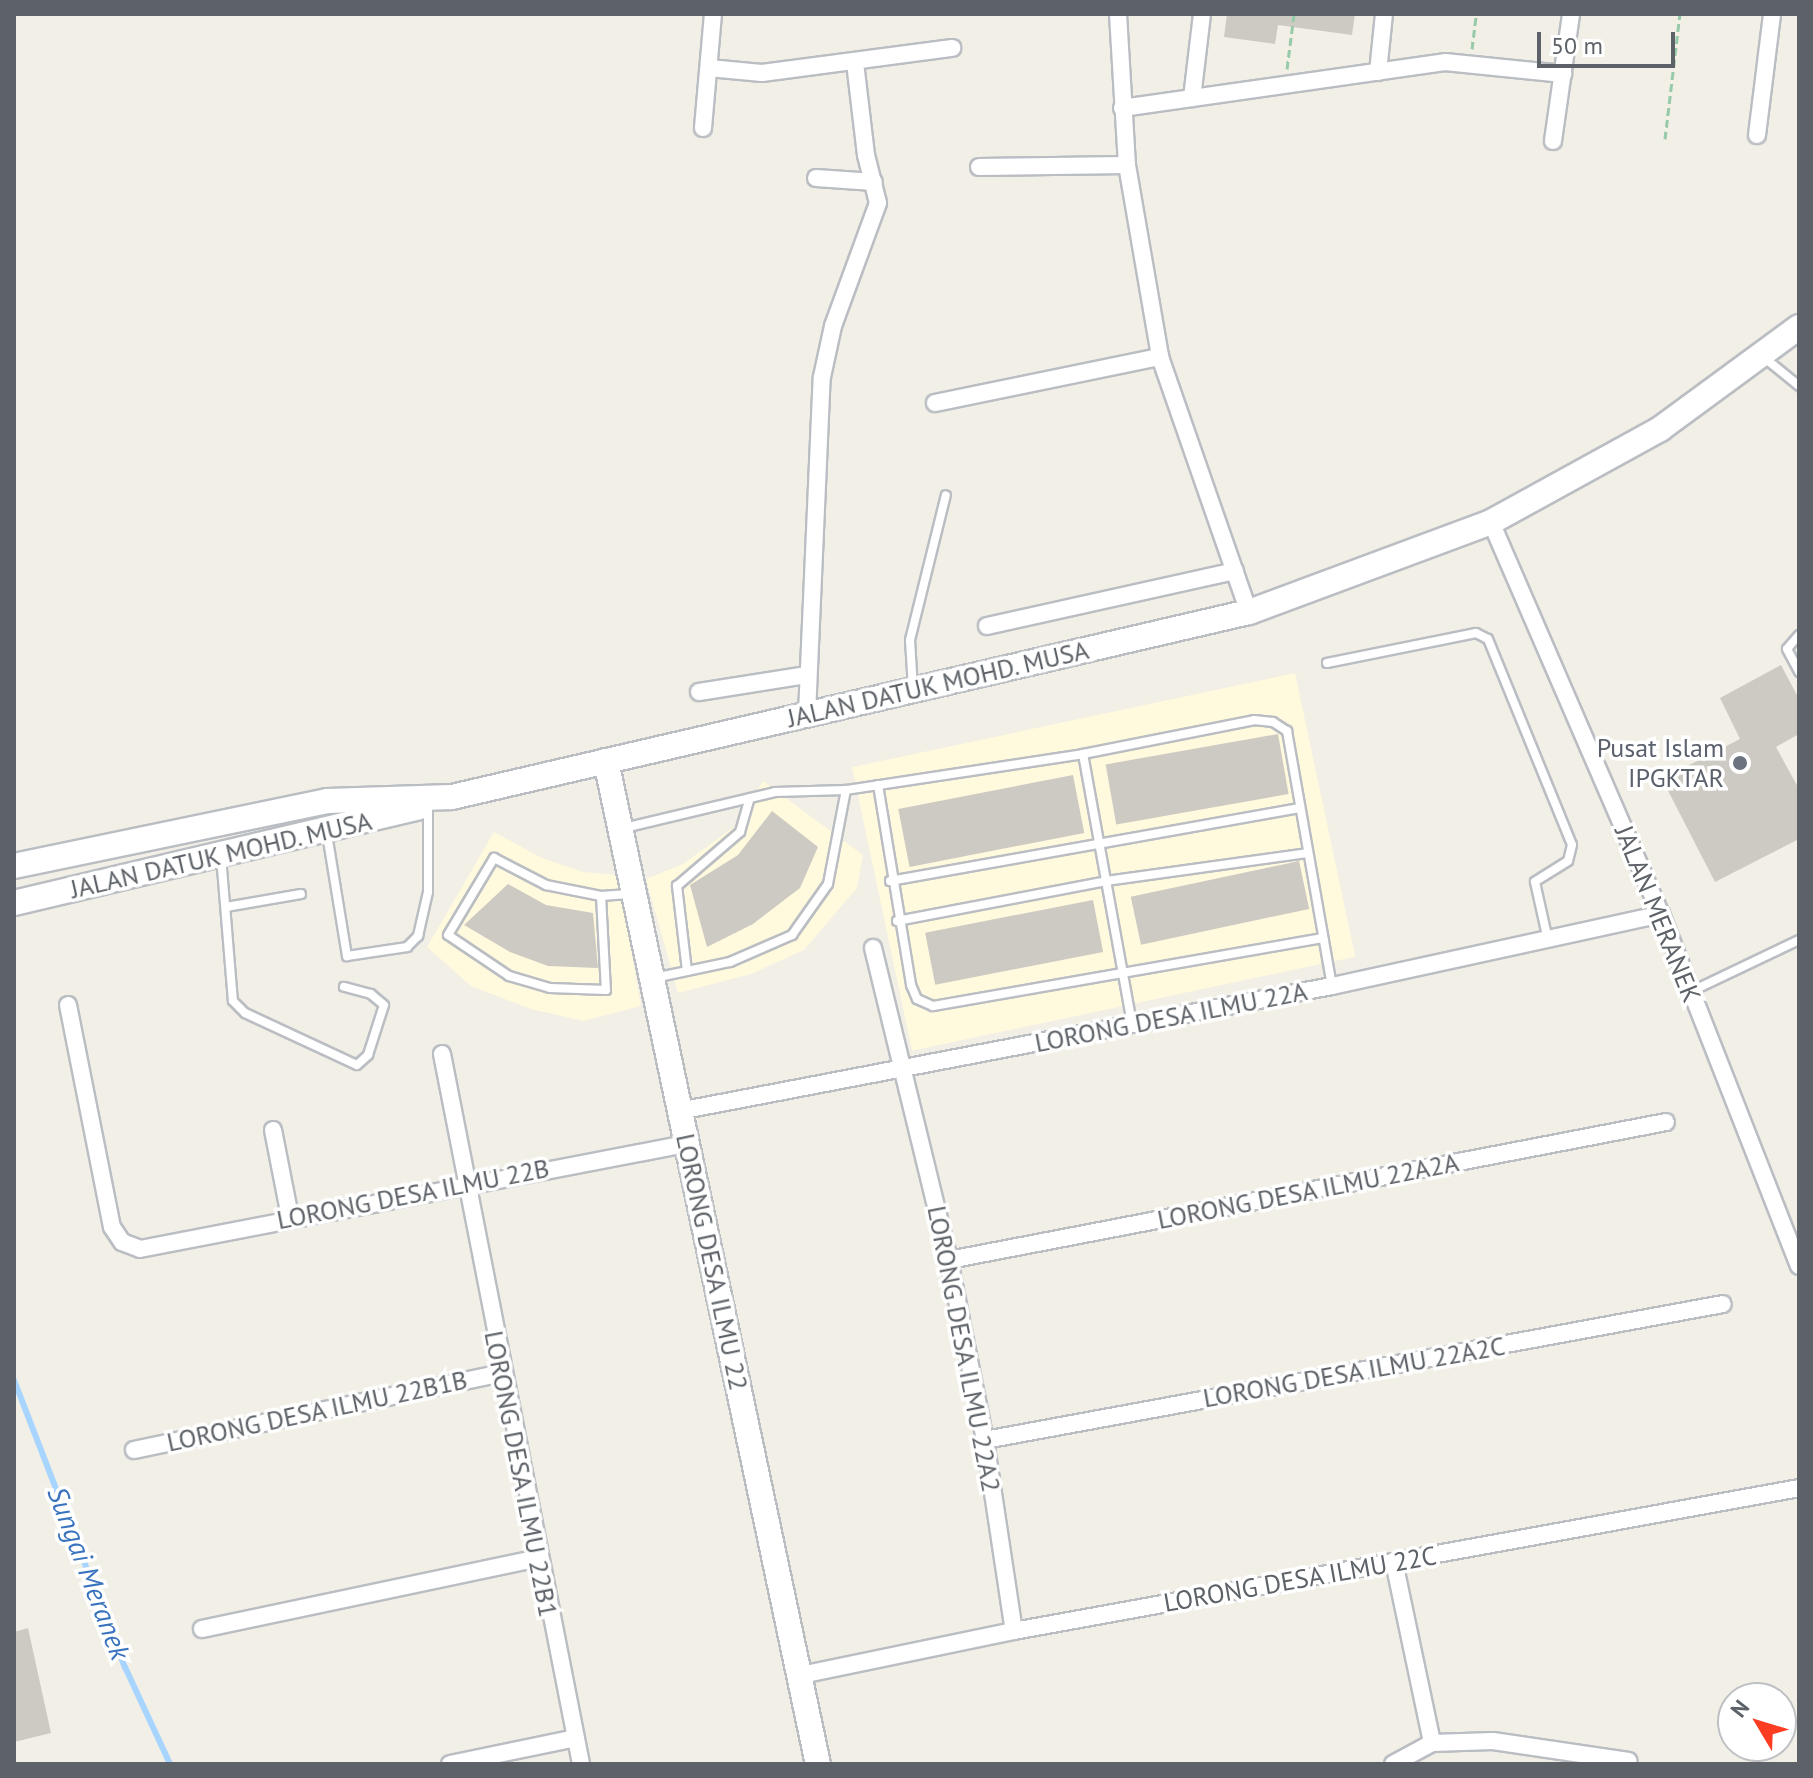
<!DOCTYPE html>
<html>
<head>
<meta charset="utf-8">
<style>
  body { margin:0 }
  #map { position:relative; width:1813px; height:1778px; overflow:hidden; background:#f1efe6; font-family:"PT Sans",sans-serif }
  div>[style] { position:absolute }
  .commercial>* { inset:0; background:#fff9dd; transform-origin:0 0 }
  .stream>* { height:6px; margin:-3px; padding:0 3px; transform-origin:3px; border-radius:3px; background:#a8d5ff }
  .building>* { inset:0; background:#cdcac3; transform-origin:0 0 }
  .path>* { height:3px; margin-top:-1.5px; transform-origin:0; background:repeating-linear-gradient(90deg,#97caa8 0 8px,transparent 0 12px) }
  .roads { filter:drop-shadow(2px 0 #babec3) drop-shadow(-2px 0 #babec3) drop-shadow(0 2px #babec3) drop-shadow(0 -2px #babec3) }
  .lane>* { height:8px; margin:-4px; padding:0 4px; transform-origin:4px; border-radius:4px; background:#fff }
  .street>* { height:16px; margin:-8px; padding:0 8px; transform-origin:8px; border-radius:8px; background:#fff }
  .secondary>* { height:24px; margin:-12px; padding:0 12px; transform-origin:12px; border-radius:12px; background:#fff }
  .dots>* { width:22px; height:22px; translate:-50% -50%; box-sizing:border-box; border:4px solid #fff; border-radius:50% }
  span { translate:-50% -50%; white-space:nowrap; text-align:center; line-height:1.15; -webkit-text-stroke:7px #fff; paint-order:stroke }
  .street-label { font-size:26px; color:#5d6268 }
  .worship-label { font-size:26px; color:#5b616d }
  .right { translate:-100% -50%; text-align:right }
  .water-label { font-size:28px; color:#3973be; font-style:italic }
  .frame { position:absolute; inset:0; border:16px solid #5d6268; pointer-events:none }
  .north { position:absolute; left:1717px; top:1682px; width:80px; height:80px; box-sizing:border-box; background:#fff; border:2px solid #bec0c3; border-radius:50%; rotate:308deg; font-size:22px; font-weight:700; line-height:32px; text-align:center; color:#5d6268 }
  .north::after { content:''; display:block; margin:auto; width:28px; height:36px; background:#fc3d21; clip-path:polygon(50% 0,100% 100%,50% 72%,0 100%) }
  .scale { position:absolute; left:1537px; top:32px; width:138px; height:36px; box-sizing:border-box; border:4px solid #5d6268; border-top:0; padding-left:10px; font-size:24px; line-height:28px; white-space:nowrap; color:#5d6268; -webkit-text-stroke:6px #fff; paint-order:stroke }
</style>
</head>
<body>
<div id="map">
  <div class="commercial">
    <i style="left:1295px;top:673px;width:290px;height:453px;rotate:78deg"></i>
    <i style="clip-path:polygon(763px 781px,863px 855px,857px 888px,804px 950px,751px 974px,678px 993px,646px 879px,683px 864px,735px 826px)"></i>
    <i style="clip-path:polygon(494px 832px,542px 858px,583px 872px,618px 875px,641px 1006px,583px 1021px,531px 1009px,471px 986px,427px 947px)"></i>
  </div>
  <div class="stream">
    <i style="left:14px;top:1380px;width:308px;rotate:68.9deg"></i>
    <i style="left:125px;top:1667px;width:107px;rotate:65.1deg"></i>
  </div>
  <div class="building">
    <i style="clip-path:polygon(1227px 14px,1355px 14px,1352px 35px,1278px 25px,1275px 44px,1224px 37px)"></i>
    <i style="clip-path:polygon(1781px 665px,1799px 699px,1799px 734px,1776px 747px,1799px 789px,1799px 839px,1715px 882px,1662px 779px,1740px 739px,1720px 698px)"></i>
    <i style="left:1278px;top:734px;width:61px;height:175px;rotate:80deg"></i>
    <i style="left:1073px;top:775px;width:59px;height:178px;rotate:79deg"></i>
    <i style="clip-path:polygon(772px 811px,818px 847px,800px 888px,753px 924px,707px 947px,690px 885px,738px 855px)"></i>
    <i style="left:1299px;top:861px;width:49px;height:172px;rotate:78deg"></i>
    <i style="clip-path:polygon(508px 884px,546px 905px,593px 913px,598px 968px,548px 966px,510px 952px,464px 925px)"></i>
    <i style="left:1093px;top:900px;width:53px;height:171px;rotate:79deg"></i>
    <i style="clip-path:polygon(28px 1628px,51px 1733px,14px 1742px,14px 1632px)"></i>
  </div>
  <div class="path">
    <i style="left:1472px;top:49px;width:35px;rotate:-83deg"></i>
    <i style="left:1287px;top:69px;width:55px;rotate:-82.7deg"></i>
    <i style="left:1665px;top:139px;width:126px;rotate:-83.2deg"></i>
  </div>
  <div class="roads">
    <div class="lane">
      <i style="left:1762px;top:356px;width:48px;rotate:39deg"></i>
      <i style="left:1799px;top:635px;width:18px;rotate:131deg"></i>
      <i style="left:1787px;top:649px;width:26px;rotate:62deg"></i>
      <i style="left:1327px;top:663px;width:152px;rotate:-11.4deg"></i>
      <i style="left:1476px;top:633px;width:13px;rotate:27deg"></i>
      <i style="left:1488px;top:639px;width:222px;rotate:67.8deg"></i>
      <i style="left:1572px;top:845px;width:16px;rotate:104deg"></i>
      <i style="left:1568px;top:861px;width:39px;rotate:148deg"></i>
      <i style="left:1535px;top:882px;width:59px;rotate:77.4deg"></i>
      <i style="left:913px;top:689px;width:49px;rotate:-93.5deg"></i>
      <i style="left:910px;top:640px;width:149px;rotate:-76.1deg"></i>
      <i style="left:1083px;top:754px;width:274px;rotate:79.7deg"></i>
      <i style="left:878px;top:785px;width:203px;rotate:80.6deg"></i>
      <i style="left:911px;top:985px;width:15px;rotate:67deg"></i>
      <i style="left:917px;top:999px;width:17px;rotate:24deg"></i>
      <i style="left:933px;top:1006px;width:396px;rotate:-9.9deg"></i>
      <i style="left:624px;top:828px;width:155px;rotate:-13.4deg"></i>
      <i style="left:775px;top:792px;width:71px;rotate:-1.6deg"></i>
      <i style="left:846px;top:790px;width:240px;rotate:-8.6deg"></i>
      <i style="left:1083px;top:754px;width:174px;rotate:-11.2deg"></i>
      <i style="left:1254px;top:720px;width:19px;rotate:6deg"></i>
      <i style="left:1273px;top:722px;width:17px;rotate:33deg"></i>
      <i style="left:1287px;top:731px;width:259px;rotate:80deg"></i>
      <i style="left:327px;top:834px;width:124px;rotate:80.7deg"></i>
      <i style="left:347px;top:956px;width:61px;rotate:-8.5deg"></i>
      <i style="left:407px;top:947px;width:16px;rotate:-45deg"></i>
      <i style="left:418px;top:936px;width:45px;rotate:-77.2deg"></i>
      <i style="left:428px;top:892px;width:87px;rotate:-90deg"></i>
      <i style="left:221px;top:856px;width:145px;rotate:85.3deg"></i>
      <i style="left:233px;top:1001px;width:17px;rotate:45deg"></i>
      <i style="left:245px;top:1013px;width:123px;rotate:24.9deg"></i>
      <i style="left:357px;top:1065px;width:15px;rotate:-42deg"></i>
      <i style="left:368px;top:1055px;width:52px;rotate:-72.3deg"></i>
      <i style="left:384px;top:1005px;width:17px;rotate:-140deg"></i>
      <i style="left:371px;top:994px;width:28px;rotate:-165deg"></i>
      <i style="left:890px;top:881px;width:416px;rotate:-10.1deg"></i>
      <i style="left:601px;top:896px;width:94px;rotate:87deg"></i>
      <i style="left:606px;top:990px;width:56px;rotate:-178deg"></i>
      <i style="left:550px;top:988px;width:43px;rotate:-163.7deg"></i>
      <i style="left:509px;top:976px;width:73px;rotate:-146.1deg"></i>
      <i style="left:448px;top:935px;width:90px;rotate:-59.1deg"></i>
      <i style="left:494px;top:858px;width:59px;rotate:27.4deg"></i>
      <i style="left:546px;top:885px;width:56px;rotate:11.3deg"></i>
      <i style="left:601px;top:896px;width:28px;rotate:-4deg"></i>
      <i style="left:226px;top:907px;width:76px;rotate:-9.8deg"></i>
      <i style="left:897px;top:921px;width:213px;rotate:-10.8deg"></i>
      <i style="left:1106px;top:881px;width:203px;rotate:-7.9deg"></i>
      <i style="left:687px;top:971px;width:86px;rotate:-96.7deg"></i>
      <i style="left:677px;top:886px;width:83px;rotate:-40.6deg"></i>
      <i style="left:740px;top:832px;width:35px;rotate:-74deg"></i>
      <i style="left:654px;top:978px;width:78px;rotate:-11.9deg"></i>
      <i style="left:730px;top:962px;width:68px;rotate:-23.5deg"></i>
      <i style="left:792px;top:935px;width:62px;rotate:-54.8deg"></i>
      <i style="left:828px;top:884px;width:96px;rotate:-79.2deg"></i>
      <i style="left:1690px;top:992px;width:121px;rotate:-25.5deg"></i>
    </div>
    <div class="street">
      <i style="left:1118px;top:14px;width:151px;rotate:86.6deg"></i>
      <i style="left:1127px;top:165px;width:195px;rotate:80.2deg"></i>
      <i style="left:1160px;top:357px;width:270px;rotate:70.8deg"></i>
      <i style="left:709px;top:68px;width:53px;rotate:5.4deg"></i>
      <i style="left:762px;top:73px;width:192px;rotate:-7.5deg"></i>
      <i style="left:1378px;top:72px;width:58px;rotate:-84.1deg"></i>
      <i style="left:1192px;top:98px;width:85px;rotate:-83.2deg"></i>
      <i style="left:1122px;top:108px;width:326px;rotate:-8.1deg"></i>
      <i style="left:1445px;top:62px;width:119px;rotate:5.8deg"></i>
      <i style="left:703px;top:128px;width:114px;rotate:-85deg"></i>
      <i style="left:1757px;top:135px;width:122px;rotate:-82.9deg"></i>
      <i style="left:1553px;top:141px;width:128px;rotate:-81.9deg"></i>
      <i style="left:979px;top:167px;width:148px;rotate:-0.8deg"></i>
      <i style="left:816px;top:178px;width:58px;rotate:3.9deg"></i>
      <i style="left:935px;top:403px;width:230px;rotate:-11.6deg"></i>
      <i style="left:1491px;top:522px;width:427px;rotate:66.6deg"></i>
      <i style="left:1661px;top:914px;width:378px;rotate:68.6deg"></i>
      <i style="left:987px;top:626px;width:254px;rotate:-12.5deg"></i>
      <i style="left:699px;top:692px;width:108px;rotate:-9deg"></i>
      <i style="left:807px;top:714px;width:337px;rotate:-87.5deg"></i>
      <i style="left:822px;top:377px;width:52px;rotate:-77.8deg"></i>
      <i style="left:833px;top:326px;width:131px;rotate:-69.9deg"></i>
      <i style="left:878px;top:203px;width:49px;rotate:-104deg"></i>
      <i style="left:866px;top:155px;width:93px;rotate:-96.8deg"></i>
      <i style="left:873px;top:948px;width:321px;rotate:76.3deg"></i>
      <i style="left:949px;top:1260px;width:184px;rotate:78.7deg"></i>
      <i style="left:985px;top:1440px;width:193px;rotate:81.4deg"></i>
      <i style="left:68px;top:1005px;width:226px;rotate:78.8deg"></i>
      <i style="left:112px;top:1227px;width:18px;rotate:56deg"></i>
      <i style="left:122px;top:1242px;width:19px;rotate:21deg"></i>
      <i style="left:140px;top:1249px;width:556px;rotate:-10.89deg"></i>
      <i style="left:442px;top:1054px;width:723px;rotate:78.92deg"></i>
      <i style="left:679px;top:1111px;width:665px;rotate:-10.84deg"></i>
      <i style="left:1332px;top:986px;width:337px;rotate:-12.3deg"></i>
      <i style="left:273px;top:1130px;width:89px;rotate:78.9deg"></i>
      <i style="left:949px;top:1260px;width:730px;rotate:-10.89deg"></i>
      <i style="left:985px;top:1440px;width:750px;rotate:-10.44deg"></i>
      <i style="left:134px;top:1450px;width:375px;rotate:-11.8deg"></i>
      <i style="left:1394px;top:1562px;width:185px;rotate:78.1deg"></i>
      <i style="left:202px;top:1629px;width:343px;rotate:-11.9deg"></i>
      <i style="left:801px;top:1675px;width:217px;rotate:-11.7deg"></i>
      <i style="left:1014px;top:1631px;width:798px;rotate:-10.32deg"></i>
      <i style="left:450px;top:1764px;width:128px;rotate:-11.7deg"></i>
      <i style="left:1393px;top:1764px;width:44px;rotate:-28.3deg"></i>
      <i style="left:1432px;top:1743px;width:61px;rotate:-1.9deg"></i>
      <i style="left:1493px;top:1741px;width:137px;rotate:8.4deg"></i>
    </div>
    <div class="secondary">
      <i style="left:606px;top:761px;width:1025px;rotate:78.07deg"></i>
      <i style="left:14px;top:866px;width:320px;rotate:-11.7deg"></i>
      <i style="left:327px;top:801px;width:125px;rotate:-1.8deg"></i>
      <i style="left:452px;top:797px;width:818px;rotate:-13.07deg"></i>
      <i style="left:1249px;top:612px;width:258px;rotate:-20.4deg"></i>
      <i style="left:1491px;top:522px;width:193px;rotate:-28.8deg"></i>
      <i style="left:1660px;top:429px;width:172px;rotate:-36.3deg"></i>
      <i style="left:14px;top:903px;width:416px;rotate:-13.3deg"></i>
    </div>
  </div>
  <div class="dots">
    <i style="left:1740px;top:763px;background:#6b7280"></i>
  </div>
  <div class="street-label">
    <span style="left:938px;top:684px;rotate:-13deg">JALAN DATUK MOHD. MUSA</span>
    <span style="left:221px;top:855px;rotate:-13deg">JALAN DATUK MOHD. MUSA</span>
    <span style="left:1658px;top:914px;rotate:68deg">JALAN MERANEK</span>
    <span style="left:1171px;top:1017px;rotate:-11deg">LORONG DESA ILMU 22A</span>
    <span style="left:1308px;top:1191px;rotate:-11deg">LORONG DESA ILMU 22A2A</span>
    <span style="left:413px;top:1194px;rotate:-11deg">LORONG DESA ILMU 22B</span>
    <span style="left:712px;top:1262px;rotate:78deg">LORONG DESA ILMU 22</span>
    <span style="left:964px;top:1349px;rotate:79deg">LORONG DESA ILMU 22A2</span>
    <span style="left:1354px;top:1372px;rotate:-10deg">LORONG DESA ILMU 22A2C</span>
    <span style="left:317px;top:1411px;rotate:-12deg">LORONG DESA ILMU 22B1B</span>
    <span style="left:521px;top:1474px;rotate:79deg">LORONG DESA ILMU 22B1</span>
    <span style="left:1300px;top:1579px;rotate:-10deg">LORONG DESA ILMU 22C</span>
  </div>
  <div class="worship-label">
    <span class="right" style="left:1724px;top:763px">Pusat Islam<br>IPGKTAR</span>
  </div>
  <div class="water-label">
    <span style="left:89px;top:1573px;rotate:69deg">Sungai Meranek</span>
  </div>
  <div class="frame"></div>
  <div class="north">N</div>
  <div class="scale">50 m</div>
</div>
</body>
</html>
